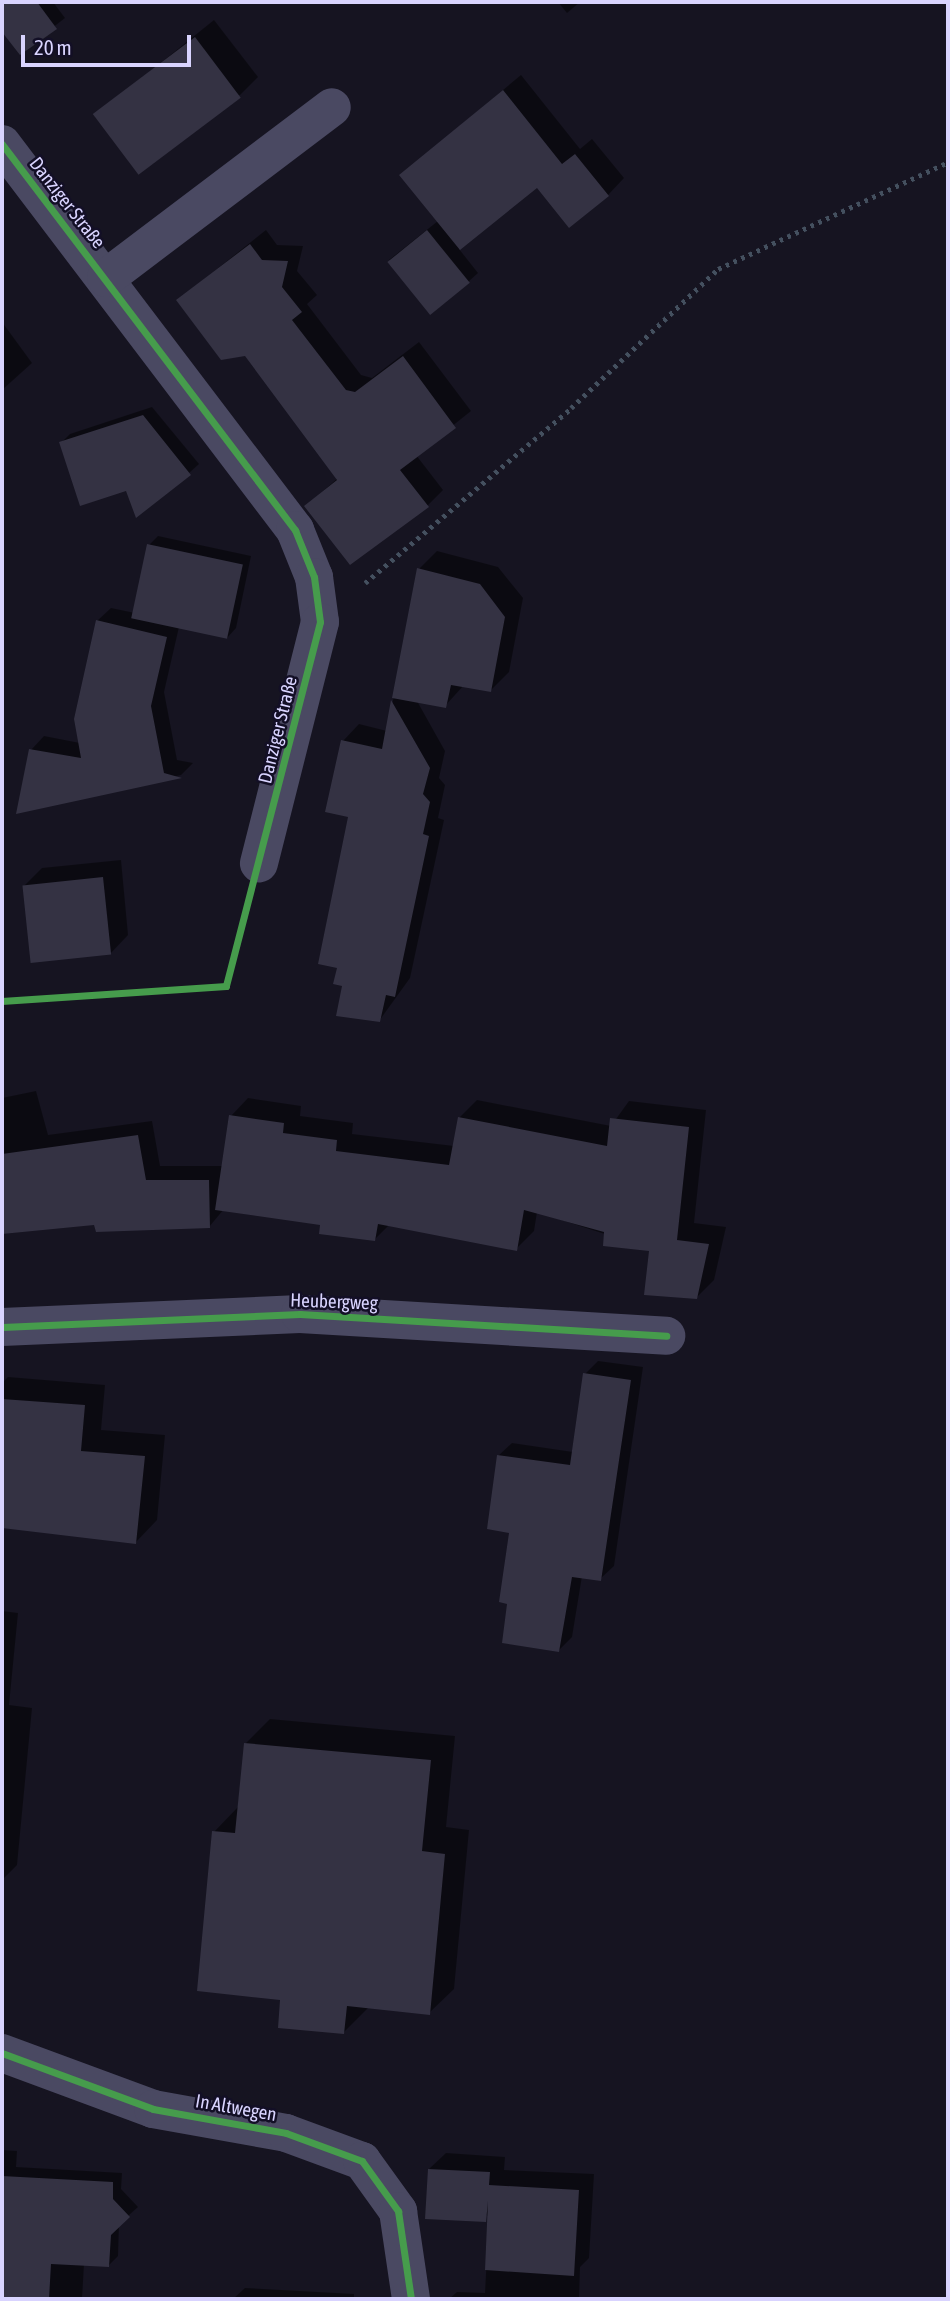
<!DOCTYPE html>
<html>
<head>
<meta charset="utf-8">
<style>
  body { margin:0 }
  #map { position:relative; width:950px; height:2301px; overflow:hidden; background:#161421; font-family:"Asap Condensed",sans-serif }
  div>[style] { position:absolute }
  .shadow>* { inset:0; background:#0007 }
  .building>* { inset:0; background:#343243; transform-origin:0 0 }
  .path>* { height:4.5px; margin-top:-2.25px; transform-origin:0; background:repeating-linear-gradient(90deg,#44505f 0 3.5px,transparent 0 8.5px) }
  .minor>* { height:38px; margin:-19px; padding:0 19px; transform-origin:19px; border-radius:19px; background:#4a4962 }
  .cycleway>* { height:7px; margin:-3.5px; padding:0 3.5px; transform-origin:3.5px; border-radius:3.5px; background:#469c4c }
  span { translate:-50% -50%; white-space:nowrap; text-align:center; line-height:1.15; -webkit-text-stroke:5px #130f26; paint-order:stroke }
  .street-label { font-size:19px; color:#d9d4ff }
  .frame { position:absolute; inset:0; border:4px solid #d9d4ff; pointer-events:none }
  .scale { position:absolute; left:21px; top:35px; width:170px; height:32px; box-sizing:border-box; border:4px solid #d9d4ff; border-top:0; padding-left:9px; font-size:21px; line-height:24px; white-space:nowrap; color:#d9d4ff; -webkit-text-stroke:5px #130f26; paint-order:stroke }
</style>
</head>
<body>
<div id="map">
  <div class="shadow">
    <i style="clip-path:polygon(2px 2px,53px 2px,65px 18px,20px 53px,2px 29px)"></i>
    <i style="clip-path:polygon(558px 2px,580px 2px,567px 13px)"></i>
    <i style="clip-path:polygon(214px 20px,258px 77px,240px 95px,96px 115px)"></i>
    <i style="clip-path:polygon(521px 75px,580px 149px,592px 139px,624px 178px,608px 195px,537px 186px,459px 249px,478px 273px,468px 282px,389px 260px,438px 221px,401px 175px)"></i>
    <i style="clip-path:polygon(266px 230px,277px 245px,303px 246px,297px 271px,317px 295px,307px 304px,361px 375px,372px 378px,419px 342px,471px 411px,416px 455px,443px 490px,428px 505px,306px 506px,338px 478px,245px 354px,178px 300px)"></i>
    <i style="clip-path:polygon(2px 322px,32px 363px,2px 390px)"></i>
    <i style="clip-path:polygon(152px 407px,199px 464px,189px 473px,127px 488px,61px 443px,70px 434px)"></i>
    <i style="clip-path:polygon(158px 536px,251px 556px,236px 628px,227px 638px,179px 627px,164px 692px,177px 760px,193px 763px,181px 775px,18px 812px,31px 750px,44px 736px,80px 743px,97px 621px,111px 608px,135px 613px,149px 545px)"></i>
    <i style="clip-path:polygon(437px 551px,498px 567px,523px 598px,509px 672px,491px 690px,464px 685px,445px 706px,417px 701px,445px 751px,439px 778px,445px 785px,438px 818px,444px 820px,410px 978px,379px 1021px,345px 984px,339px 967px,350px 816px,343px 741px,359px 724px,387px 731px,419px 569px)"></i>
    <i style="clip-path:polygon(121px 860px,128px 935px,110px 954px,24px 886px,42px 868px)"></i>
    <i style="clip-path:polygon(36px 1091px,48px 1135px,152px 1121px,160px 1166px,224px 1166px,231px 1116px,248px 1098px,301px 1106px,300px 1116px,353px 1123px,352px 1134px,454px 1146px,460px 1117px,477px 1100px,611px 1126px,629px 1101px,706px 1110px,694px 1223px,726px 1227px,714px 1280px,696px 1298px,651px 1249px,537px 1212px,534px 1231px,516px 1249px,389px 1225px,375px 1239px,322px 1223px,224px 1209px,209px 1227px,95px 1223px,2px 1232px,2px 1098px)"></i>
    <i style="clip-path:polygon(598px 1361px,643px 1367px,614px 1566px,600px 1579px,582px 1576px,572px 1637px,559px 1650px,509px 1602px,511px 1531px,498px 1456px,512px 1443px,573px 1452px,585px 1374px)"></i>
    <i style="clip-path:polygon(8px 1377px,105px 1385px,101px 1430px,165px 1435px,157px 1520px,136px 1542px,2px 1526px,2px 1383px)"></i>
    <i style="clip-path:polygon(2px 1611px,18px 1613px,9px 1705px,32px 1708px,17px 1865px,2px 1880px)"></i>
    <i style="clip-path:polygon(270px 1719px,455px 1736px,446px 1827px,469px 1830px,454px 1989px,429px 2013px,369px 2007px,344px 2032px,282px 1999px,214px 1832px,238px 1807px,245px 1744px)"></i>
    <i style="clip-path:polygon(2px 2150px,17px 2151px,16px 2167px,122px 2173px,121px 2189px,138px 2207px,119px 2224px,118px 2256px,109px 2265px,84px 2264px,82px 2299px,2px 2295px)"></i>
    <i style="clip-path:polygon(446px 2153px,505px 2157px,504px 2170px,594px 2174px,589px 2258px,580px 2267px,579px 2299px,449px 2299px,457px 2292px,485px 2293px,489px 2217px,429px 2169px)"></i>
    <i style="clip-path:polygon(245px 2288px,354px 2294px,354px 2299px,233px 2299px)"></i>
  </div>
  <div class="building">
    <i style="clip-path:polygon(2px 2px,37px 2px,57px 29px,20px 55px,2px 32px)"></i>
    <i style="left:195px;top:37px;width:76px;height:128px;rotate:53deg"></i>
    <i style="clip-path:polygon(503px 90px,562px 164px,575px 154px,609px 196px,569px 228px,537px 188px,460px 250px,399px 175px)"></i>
    <i style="left:427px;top:230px;width:68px;height:51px;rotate:51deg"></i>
    <i style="clip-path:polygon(250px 244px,262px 260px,288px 261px,282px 287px,302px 312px,292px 320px,346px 390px,355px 392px,403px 356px,456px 428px,400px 470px,429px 507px,350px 565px,304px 506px,337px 480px,245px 356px,221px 360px,176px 300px)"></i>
    <i style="clip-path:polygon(143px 415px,191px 475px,136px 518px,126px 491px,80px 506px,59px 442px)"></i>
    <i style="left:147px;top:544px;width:98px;height:76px;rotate:12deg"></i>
    <i style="clip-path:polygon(417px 568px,480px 584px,505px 617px,491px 692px,451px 685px,446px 708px,392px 698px)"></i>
    <i style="clip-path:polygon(96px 620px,167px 637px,151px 706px,164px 773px,182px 778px,16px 814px,29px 749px,81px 758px,74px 719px)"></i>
    <i style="clip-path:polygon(391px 700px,430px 768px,423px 794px,430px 802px,423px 834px,429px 836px,395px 997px,386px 995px,380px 1022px,336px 1016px,342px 986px,333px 984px,337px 968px,318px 964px,348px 817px,325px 812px,341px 740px,382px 749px)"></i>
    <i style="left:103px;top:877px;width:78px;height:81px;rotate:84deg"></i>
    <i style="clip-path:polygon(229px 1115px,284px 1123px,283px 1133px,337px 1140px,336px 1151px,449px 1165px,458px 1117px,607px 1146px,610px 1118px,689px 1127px,677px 1240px,709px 1244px,697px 1299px,644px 1295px,649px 1251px,603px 1246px,604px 1232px,524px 1210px,517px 1251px,378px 1224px,375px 1241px,319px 1234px,320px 1225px,215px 1210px)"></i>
    <i style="clip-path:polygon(138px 1135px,146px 1180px,209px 1180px,210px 1228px,96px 1232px,94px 1225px,2px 1234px,2px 1154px)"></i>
    <i style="clip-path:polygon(583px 1373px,631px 1380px,601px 1581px,572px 1577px,559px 1652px,502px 1643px,507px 1604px,499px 1602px,509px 1533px,487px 1529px,497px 1455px,570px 1465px)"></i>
    <i style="clip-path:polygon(2px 1399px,85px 1405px,81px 1451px,145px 1456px,136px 1544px,2px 1528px)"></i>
    <i style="clip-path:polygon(244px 1743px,431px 1760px,422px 1851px,445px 1854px,430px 2015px,347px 2006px,344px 2034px,278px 2028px,280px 2000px,197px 1991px,212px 1831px,235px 1833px)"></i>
    <i style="clip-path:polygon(428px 2169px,490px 2172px,489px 2185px,579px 2190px,574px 2276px,485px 2270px,488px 2201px,486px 2222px,425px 2219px)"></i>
    <i style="clip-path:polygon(2px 2176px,113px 2182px,113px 2199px,130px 2217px,111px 2235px,109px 2267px,51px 2264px,49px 2299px,2px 2297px)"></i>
  </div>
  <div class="path">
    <i style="left:365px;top:583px;width:270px;rotate:-40.3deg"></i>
    <i style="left:571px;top:408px;width:202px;rotate:-43.4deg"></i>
    <i style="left:718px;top:269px;width:254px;rotate:-24.9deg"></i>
    <i style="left:2px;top:1001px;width:225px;rotate:-3.8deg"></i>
    <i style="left:226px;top:986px;width:81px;rotate:-74.9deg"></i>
  </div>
  <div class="minor">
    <i style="left:2px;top:144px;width:485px;rotate:52.8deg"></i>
    <i style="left:295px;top:530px;width:51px;rotate:68deg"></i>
    <i style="left:314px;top:577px;width:45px;rotate:82.4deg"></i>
    <i style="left:320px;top:622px;width:249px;rotate:104.2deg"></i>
    <i style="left:106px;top:278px;width:283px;rotate:-37.1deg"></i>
    <i style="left:2px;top:1327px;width:298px;rotate:-2.5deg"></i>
    <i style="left:300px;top:1314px;width:367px;rotate:3.4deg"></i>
    <i style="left:2px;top:2053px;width:161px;rotate:20.3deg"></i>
    <i style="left:153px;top:2109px;width:135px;rotate:10.2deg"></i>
    <i style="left:286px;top:2133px;width:81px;rotate:20.2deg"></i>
    <i style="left:362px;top:2161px;width:62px;rotate:54.2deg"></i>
    <i style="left:398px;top:2211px;width:89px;rotate:81.6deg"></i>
  </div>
  <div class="cycleway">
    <i style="left:2px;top:144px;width:485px;rotate:52.8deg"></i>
    <i style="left:295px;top:530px;width:51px;rotate:68deg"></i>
    <i style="left:314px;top:577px;width:45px;rotate:82.4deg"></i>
    <i style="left:320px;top:622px;width:376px;rotate:104.5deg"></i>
    <i style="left:226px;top:986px;width:225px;rotate:176.2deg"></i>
    <i style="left:2px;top:1327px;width:298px;rotate:-2.5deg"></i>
    <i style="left:300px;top:1314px;width:367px;rotate:3.4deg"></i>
    <i style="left:2px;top:2053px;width:161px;rotate:20.3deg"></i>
    <i style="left:153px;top:2109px;width:135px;rotate:10.2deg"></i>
    <i style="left:286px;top:2133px;width:81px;rotate:20.2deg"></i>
    <i style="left:362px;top:2161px;width:62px;rotate:54.2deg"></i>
    <i style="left:398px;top:2211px;width:89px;rotate:81.6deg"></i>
  </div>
  <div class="street-label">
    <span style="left:67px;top:203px;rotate:52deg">Danziger Straße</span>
    <span style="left:278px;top:730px;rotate:-76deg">Danziger Straße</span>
    <span style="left:334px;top:1302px;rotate:2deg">Heubergweg</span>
    <span style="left:236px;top:2108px;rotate:10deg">In Altwegen</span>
  </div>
  <div class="frame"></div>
  <div class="scale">20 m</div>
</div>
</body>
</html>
